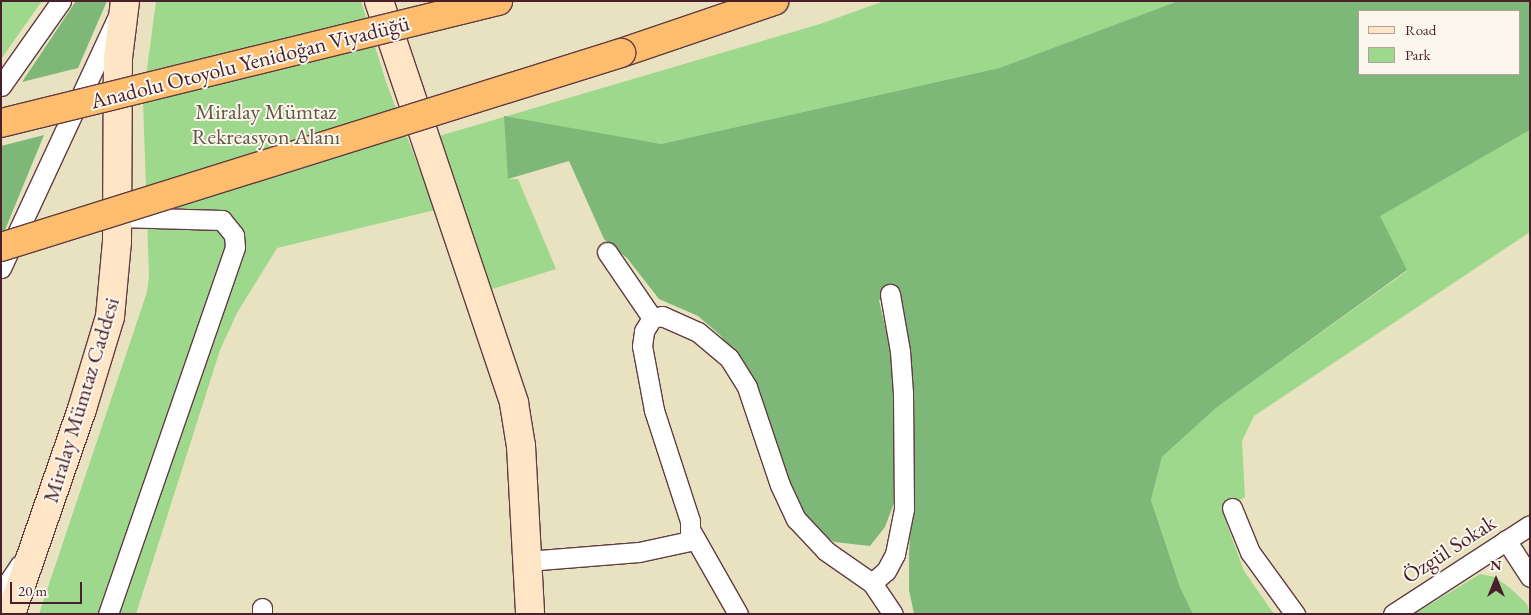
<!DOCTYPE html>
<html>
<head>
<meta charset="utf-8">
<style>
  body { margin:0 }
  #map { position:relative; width:1531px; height:615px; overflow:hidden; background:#e9e2c1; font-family:"EB Garamond",serif }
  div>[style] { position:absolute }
  .green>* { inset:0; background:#9dd88c }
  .forest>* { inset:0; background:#7eb878 }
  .roads { filter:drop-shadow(1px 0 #623c42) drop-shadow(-1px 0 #623c42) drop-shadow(0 1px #623c42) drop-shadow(0 -1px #623c42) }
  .minor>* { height:19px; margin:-9.5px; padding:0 9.5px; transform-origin:9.5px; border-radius:9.5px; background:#fff }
  .secondary>* { height:28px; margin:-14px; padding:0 14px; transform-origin:14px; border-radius:14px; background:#fee5c5 }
  .motorway>* { height:28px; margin:-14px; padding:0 14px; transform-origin:14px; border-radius:14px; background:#fcbd6f }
  .bridges { filter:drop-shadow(1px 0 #623c42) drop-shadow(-1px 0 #623c42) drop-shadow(0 1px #623c42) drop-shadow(0 -1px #623c42) }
  .motorway-bridge>* { height:28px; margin:-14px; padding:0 14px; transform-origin:14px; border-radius:14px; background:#fcbd6f }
  span { translate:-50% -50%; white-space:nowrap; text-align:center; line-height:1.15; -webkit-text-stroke:4px #fbf7ec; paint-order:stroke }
  .street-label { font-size:22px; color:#4a1f2b }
  .park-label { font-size:22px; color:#635648 }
  .frame { position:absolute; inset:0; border:2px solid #4a1f2b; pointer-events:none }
  .legend { position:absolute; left:1358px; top:10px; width:162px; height:65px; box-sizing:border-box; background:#fbf7ec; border:1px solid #b4a19f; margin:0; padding:6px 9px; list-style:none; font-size:15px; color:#4a1f2b }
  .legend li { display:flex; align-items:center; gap:10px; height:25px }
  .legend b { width:25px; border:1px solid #b4a19f }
  .north { position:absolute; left:1471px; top:555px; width:50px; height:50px; -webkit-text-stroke:4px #fbf7ec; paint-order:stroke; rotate:0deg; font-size:14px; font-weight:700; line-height:20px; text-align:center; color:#4a1f2b }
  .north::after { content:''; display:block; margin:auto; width:18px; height:22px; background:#4a1f2b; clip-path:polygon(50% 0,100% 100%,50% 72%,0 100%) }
  .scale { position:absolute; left:10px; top:582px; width:72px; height:22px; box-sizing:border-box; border:2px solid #4a1f2b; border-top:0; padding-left:6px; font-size:15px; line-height:18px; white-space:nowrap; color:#4a1f2b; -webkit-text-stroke:4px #fbf7ec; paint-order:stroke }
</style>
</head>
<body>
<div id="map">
  <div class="green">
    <i style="clip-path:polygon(1px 1px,42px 1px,1px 59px)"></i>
    <i style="clip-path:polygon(156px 1px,361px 1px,386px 82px,435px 210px,277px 248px,237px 313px,220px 350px,136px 614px,39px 614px,147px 292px,149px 276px,143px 100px)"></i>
    <i style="clip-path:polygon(884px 1px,1178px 1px,999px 68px,661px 144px,602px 135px,508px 179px,518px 179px,556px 269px,492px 289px,439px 136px,820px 24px)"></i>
    <i style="clip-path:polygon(1530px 130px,1530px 232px,1254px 416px,1242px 441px,1245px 497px,1222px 511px,1244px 571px,1274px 614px,1193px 614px,1180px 587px,1151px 500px,1162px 457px,1216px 408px,1407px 271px,1379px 216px)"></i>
    <i style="clip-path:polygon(1480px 574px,1495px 577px,1510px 588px,1527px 604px,1530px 614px,1414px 614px)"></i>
  </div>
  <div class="forest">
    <i style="clip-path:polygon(76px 1px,107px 1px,78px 68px,22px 82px)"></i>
    <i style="clip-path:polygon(evenodd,1178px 1px,1530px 1px,1530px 130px,1380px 216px,1407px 270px,1216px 408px,1162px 457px,1151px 500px,1180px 587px,1193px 614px,914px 614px,909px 590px,909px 555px,914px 434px,911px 371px,899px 296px,890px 294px,879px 300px,890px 348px,896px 428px,894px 503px,885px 527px,870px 546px,834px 542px,815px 528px,798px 508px,750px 375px,720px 335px,698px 316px,659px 299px,627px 258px,604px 239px,569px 161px,508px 179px,504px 116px,661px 144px,999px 68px,1178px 1px,1360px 11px,1520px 11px,1520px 74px,1360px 74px,1360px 11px)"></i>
    <i style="clip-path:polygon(44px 135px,5px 230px,1px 231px,1px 146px)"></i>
  </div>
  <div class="roads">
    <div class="minor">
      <i style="left:1px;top:86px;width:104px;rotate:-54.8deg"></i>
      <i style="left:607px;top:252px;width:80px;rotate:55.7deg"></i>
      <i style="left:1px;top:268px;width:276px;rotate:-65.1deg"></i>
      <i style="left:1232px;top:508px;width:48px;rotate:67.8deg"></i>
      <i style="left:1250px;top:552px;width:77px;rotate:54deg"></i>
      <i style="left:692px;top:533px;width:93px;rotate:60.4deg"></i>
      <i style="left:1506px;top:540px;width:44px;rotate:57deg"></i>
      <i style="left:527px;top:561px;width:112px;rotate:-4.6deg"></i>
      <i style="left:639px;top:552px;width:52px;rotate:-12.2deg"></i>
      <i style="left:690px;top:541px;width:20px;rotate:-90deg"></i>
      <i style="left:690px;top:521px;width:117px;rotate:-108deg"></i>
      <i style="left:654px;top:410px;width:65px;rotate:-100.6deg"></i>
      <i style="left:642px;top:346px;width:15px;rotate:-82deg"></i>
      <i style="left:644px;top:331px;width:15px;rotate:-58deg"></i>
      <i style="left:652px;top:318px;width:10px;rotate:-11deg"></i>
      <i style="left:662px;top:316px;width:39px;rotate:24deg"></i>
      <i style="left:698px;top:332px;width:40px;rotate:40deg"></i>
      <i style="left:729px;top:358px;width:34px;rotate:58deg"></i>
      <i style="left:747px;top:387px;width:103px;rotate:71.4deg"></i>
      <i style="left:780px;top:485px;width:38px;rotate:65deg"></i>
      <i style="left:796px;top:519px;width:44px;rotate:46.8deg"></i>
      <i style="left:826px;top:551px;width:56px;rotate:34.8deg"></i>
      <i style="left:872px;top:583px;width:37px;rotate:56deg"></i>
      <i style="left:872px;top:583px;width:18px;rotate:-41deg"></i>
      <i style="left:886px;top:571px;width:19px;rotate:-62deg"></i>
      <i style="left:895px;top:554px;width:46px;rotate:-78.7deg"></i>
      <i style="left:904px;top:509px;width:116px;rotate:-90.5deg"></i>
      <i style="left:903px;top:393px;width:42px;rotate:-94.1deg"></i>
      <i style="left:900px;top:351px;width:58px;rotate:-100deg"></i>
      <i style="left:1px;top:593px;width:34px;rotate:-56deg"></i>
      <i style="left:108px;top:614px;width:388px;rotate:-70.9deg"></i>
      <i style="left:235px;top:247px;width:12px;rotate:-95deg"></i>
      <i style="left:234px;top:235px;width:19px;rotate:-129deg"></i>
      <i style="left:222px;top:220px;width:104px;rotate:-178.3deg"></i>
      <i style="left:262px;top:614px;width:6px;rotate:-90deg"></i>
      <i style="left:1393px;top:614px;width:163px;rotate:-33deg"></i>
    </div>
    <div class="secondary">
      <i style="left:379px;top:1px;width:424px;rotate:71.4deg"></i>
      <i style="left:514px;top:403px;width:44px;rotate:80.8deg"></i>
      <i style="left:521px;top:446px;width:168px;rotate:86.9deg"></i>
      <i style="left:11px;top:614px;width:217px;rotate:-70.9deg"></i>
      <i style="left:82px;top:409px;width:96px;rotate:-73.1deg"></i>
      <i style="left:110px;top:317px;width:75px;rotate:-84.7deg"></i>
      <i style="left:117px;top:242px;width:184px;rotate:-89.7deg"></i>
      <i style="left:118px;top:58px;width:57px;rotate:-83deg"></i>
    </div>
    <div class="motorway">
      <i style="left:621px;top:53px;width:162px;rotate:-18.8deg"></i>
    </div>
  </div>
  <div class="bridges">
    <div class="motorway-bridge">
      <i style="left:1px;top:123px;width:512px;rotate:-13.79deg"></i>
      <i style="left:1px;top:247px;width:650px;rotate:-17.38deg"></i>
    </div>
  </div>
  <div class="street-label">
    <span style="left:250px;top:62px;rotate:-14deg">Anadolu Otoyolu Yenidoğan Viyadüğü</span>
    <span style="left:81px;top:400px;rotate:-73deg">Miralay Mümtaz Caddesi</span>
    <span style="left:1449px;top:549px;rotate:-33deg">Özgül Sokak</span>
  </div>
  <div class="park-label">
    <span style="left:266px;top:124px">Miralay Mümtaz<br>Rekreasyon Alanı</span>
  </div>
  <div class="frame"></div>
  <ul class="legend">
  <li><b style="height:6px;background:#fee5c5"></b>Road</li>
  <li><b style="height:14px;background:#9dd88c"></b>Park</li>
  </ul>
  <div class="north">N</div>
  <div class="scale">20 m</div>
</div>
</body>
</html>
